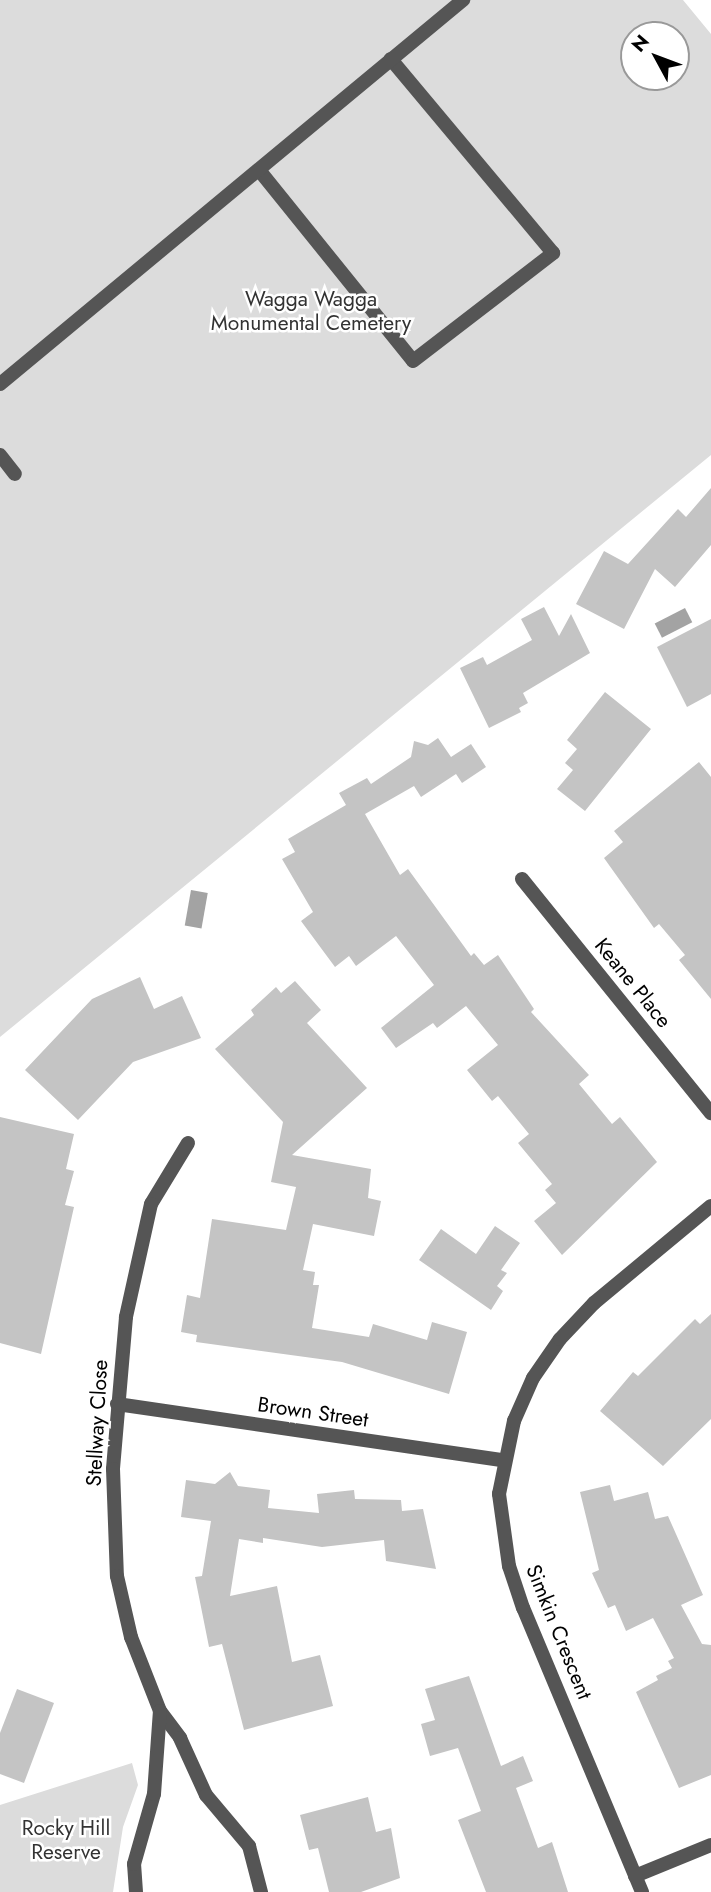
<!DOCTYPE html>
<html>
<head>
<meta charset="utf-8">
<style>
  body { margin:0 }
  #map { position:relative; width:711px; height:1892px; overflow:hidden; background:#fff; font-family:Jost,sans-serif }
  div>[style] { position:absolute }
  .green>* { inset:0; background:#dcdcdc }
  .water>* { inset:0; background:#a3a3a3; transform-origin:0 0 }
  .building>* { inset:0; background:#c4c4c4 }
  .service>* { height:14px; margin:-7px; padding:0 7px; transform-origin:7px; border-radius:7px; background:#555 }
  .minor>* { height:14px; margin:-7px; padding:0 7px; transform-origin:7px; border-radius:7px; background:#555 }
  span { translate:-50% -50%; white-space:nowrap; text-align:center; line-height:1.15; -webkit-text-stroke:5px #fff; paint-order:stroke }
  .park-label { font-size:21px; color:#333 }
  .street-label { font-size:21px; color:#000 }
  .north { position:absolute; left:620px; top:21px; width:70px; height:70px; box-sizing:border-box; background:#fff; border:2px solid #999; border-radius:50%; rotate:311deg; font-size:19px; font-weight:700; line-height:28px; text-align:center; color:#000 }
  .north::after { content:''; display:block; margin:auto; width:24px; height:32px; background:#000; clip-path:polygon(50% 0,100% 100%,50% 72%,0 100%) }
</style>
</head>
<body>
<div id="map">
  <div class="green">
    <i style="clip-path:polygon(evenodd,0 0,683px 0,711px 34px,711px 455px,0 1037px,0 0,634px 35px,676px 35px,676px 77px,634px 77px,634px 35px)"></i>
    <i style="clip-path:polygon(132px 1763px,138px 1785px,123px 1827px,113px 1892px,0 1892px,0 1805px)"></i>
  </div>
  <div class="water">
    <i style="left:685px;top:608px;width:16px;height:34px;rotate:63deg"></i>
    <i style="left:191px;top:890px;width:17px;height:36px;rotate:10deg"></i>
  </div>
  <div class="building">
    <i style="clip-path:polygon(711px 488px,711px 545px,675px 587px,655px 569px,624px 629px,576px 604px,604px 551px,628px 564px,678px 509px,686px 517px)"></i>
    <i style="clip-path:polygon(544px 607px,559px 636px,571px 614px,590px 653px,523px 693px,528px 703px,519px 708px,521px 712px,489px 728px,460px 668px,483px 657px,487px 665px,532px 640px,521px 619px)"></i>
    <i style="clip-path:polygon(711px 619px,711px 694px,687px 707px,657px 647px)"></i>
    <i style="clip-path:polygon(605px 692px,651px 729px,585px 811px,557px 789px,573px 770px,565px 763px,577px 749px,567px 740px)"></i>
    <i style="clip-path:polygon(438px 738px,451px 757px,471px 744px,486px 767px,462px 783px,456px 774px,421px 797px,414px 786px,365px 814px,400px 875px,408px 869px,471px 956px,474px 953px,484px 965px,498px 955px,534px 1009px,531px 1012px,589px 1075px,579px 1084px,612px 1124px,620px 1117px,657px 1162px,562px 1255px,534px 1221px,556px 1203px,545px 1190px,552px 1184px,518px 1143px,529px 1134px,498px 1096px,492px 1101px,467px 1070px,498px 1045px,466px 1006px,437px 1028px,433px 1023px,396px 1048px,381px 1028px,434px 985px,396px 936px,356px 966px,349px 956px,335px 967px,301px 921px,313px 912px,282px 859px,295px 852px,288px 839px,346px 805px,339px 793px,367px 778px,371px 784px,411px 757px,414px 741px,428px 745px)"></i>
    <i style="clip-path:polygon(699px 762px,711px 777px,711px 999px,679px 960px,685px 955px,659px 924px,654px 928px,604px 858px,623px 842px,614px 831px)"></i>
    <i style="clip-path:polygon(140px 977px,154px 1009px,182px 996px,201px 1038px,133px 1062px,78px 1120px,25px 1070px,92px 999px)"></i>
    <i style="clip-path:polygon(295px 981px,321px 1010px,307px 1023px,367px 1088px,292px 1155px,371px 1169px,368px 1198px,381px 1201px,374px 1236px,313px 1224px,303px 1270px,315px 1272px,313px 1285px,319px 1285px,312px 1328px,369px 1337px,373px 1324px,427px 1340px,432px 1322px,467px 1332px,449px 1394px,342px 1362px,196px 1342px,197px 1335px,181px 1332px,187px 1295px,200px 1298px,212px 1219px,286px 1230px,296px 1187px,271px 1182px,283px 1122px,215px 1049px,254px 1015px,251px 1010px,276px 987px,281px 993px)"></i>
    <i style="clip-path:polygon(0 1117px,74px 1134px,66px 1169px,74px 1171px,65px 1205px,74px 1207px,41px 1354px,0 1343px)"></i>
    <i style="clip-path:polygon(495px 1226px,520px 1243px,501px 1270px,507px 1273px,497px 1286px,503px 1291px,491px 1310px,419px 1260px,441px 1229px,476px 1254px)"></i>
    <i style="clip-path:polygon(711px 1314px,711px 1419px,663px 1466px,600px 1411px,633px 1372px,638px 1376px,695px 1319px,700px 1324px)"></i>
    <i style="clip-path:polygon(230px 1472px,238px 1486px,270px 1490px,268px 1508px,319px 1513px,317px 1494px,354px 1490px,355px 1499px,401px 1500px,402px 1511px,423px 1509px,436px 1569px,386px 1561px,384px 1540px,322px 1547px,263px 1538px,263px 1543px,239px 1539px,230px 1596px,277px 1586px,292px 1662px,320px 1655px,333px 1706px,244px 1730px,222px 1644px,209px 1647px,195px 1577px,202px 1576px,211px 1521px,181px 1517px,186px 1480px,215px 1484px)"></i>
    <i style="clip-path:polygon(610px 1485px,614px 1501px,648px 1492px,655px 1519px,668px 1516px,703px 1595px,681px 1605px,702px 1644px,711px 1645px,711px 1775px,679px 1788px,636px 1692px,658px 1680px,656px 1676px,672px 1668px,668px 1661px,674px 1658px,653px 1618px,626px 1631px,615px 1605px,608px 1608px,592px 1573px,599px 1570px,580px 1492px)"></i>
    <i style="clip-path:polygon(469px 1676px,501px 1766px,523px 1756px,533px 1781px,516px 1788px,538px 1848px,552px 1842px,568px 1892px,486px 1892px,458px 1820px,481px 1811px,458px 1748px,430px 1756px,421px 1724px,435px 1720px,425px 1689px)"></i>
    <i style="clip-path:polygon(17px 1689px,54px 1703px,24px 1783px,0 1774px,0 1733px)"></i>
    <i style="clip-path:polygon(368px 1797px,376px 1832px,391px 1828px,400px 1878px,361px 1892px,329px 1892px,318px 1848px,309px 1850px,300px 1815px)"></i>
  </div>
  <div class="service">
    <i style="left:259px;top:170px;width:245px;rotate:51.1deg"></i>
    <i style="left:413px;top:361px;width:177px;rotate:-37.6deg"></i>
    <i style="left:553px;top:253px;width:253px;rotate:-129.9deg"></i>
    <i style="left:0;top:384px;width:602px;rotate:-39.67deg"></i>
    <i style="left:0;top:455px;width:24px;rotate:52deg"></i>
  </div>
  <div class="minor">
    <i style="left:522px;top:879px;width:301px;rotate:51.1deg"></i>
    <i style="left:188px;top:1143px;width:71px;rotate:121.2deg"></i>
    <i style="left:151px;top:1204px;width:116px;rotate:102.5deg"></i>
    <i style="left:126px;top:1317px;width:153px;rotate:94.9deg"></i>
    <i style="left:113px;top:1469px;width:107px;rotate:87.9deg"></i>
    <i style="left:117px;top:1576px;width:63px;rotate:77.1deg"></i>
    <i style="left:131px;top:1637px;width:79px;rotate:68.6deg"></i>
    <i style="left:160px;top:1711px;width:34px;rotate:53deg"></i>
    <i style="left:180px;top:1738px;width:63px;rotate:65.5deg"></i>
    <i style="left:206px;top:1795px;width:67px;rotate:49.9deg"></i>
    <i style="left:249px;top:1846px;width:48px;rotate:75.4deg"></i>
    <i style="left:117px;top:1404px;width:390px;rotate:8.3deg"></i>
    <i style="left:635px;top:1876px;width:82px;rotate:-22.2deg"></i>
    <i style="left:136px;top:1892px;width:28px;rotate:-94deg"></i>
    <i style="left:134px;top:1864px;width:73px;rotate:-74.1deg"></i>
    <i style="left:154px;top:1794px;width:83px;rotate:-85.9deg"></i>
    <i style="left:642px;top:1892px;width:308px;rotate:-112.7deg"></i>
    <i style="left:523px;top:1608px;width:44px;rotate:-108.4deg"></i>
    <i style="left:509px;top:1566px;width:73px;rotate:-97.9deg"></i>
    <i style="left:499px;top:1494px;width:75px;rotate:-78.4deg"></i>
    <i style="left:514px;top:1421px;width:47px;rotate:-66.2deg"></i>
    <i style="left:533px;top:1378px;width:47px;rotate:-55.3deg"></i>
    <i style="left:560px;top:1339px;width:50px;rotate:-46.6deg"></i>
    <i style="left:594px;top:1303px;width:152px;rotate:-39.7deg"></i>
  </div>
  <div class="park-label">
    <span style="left:311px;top:311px">Wagga Wagga<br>Monumental Cemetery</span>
    <span style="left:66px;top:1840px">Rocky Hill<br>Reserve</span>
  </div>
  <div class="street-label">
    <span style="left:633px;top:983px;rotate:51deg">Keane Place</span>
    <span style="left:313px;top:1412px;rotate:8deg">Brown Street</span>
    <span style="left:97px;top:1423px;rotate:-87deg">Stellway Close</span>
    <span style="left:559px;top:1632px;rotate:68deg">Simkin Crescent</span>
  </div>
  <div class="north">N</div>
</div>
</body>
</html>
